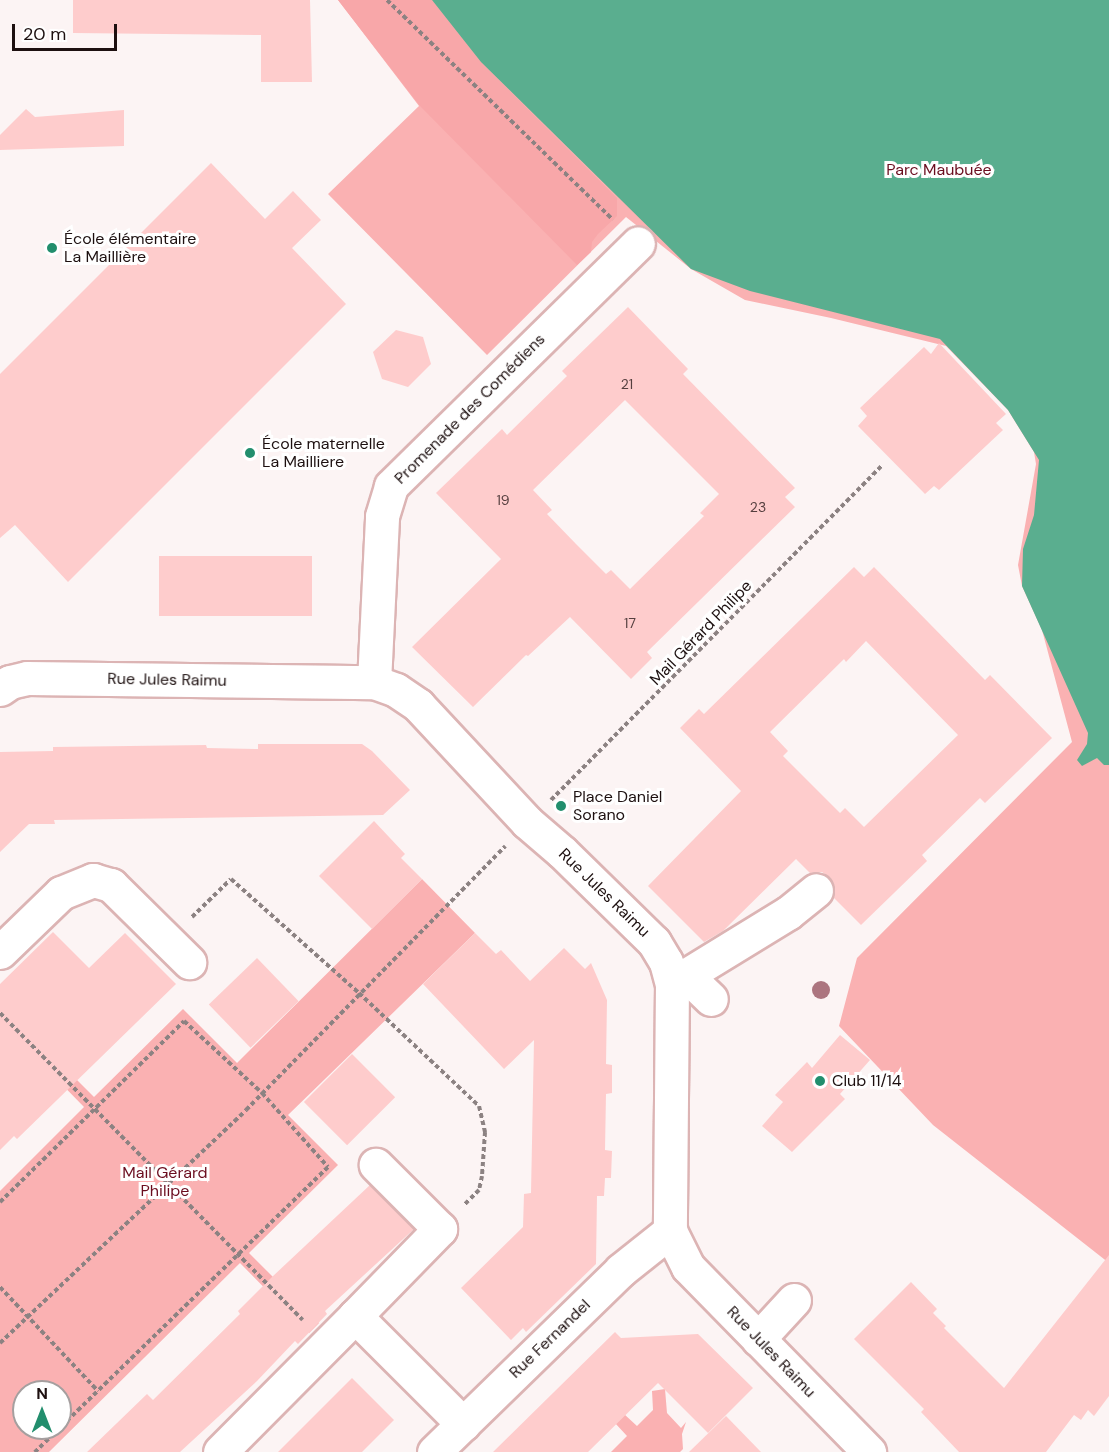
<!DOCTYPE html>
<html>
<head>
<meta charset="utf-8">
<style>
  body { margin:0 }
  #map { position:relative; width:1109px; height:1452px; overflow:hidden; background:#fcf4f4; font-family:"DM Sans",sans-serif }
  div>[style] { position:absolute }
  .green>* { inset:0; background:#fab1b2 }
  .forest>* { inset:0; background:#f8a7a9 }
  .water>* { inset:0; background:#5aae8f }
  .building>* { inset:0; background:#fecccc; transform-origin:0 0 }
  .path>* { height:4px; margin-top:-2px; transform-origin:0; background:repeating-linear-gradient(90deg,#8c8282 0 4.5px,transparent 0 7.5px) }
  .roads { filter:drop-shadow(2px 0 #dcb4b4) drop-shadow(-2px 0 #dcb4b4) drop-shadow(0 2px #dcb4b4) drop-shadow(0 -2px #dcb4b4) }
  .minor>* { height:33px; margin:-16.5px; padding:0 16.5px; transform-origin:16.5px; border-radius:16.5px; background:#fff }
  .trees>* { width:18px; height:18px; margin:-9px; border-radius:50%; background:#ac757f }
  .dots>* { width:16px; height:16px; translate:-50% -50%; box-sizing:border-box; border:3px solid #fff; border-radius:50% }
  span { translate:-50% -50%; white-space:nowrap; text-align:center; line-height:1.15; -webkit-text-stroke:6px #fff; paint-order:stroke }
  .number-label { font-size:14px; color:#553f3f }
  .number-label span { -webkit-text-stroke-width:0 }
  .park-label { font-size:16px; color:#6b0d1f }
  .poi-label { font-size:16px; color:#1d1010 }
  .left { translate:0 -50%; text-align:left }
  .street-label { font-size:16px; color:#1d1010 }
  .north { position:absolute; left:12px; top:1380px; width:60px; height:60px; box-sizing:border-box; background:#fff; border:2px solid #a59f9f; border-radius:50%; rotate:0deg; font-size:16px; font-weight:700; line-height:24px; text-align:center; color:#1d1010 }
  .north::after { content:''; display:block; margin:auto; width:21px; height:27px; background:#228e6d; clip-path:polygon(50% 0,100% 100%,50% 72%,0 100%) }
  .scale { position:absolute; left:12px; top:24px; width:105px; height:27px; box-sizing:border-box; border:3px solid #1d1010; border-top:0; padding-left:8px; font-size:18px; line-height:21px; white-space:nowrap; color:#1d1010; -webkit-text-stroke:4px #fff; paint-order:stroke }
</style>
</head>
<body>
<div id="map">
  <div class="green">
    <i style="clip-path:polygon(338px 0,1109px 0,1109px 1263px,933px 1125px,839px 1026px,857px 958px,1072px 742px,1042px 630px,1022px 586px,1018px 565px,1036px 464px,1034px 452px,1008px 410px,946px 346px,831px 318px,745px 300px,691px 269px,626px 217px,487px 355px,328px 194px,419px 106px)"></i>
    <i style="clip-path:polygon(evenodd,422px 879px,475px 933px,288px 1115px,338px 1165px,249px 1253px,319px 1323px,309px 1333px,240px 1263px,49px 1452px,0 1452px,0 1191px,84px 1107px,0 1021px,0 1003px,94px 1097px,183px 1009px,237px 1063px,422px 879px,24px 1392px,60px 1392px,60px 1428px,24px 1428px,24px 1392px)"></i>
    <i style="clip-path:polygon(665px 1389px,667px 1413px,681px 1428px,686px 1422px,682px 1434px,683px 1449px,680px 1452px,611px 1452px,627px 1436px,615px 1423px,624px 1414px,637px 1426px,653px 1410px,652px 1391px)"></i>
  </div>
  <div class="forest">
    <i style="clip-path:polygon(338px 0,432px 0,481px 62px,617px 198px,617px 216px,598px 234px,592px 242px,591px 252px,577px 265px,420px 106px)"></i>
  </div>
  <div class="water">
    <i style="clip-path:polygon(432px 0,1109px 0,1109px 765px,1104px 765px,1097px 758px,1082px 766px,1077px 760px,1087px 744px,1088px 733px,1022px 586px,1023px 549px,1034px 515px,1039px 460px,1008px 410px,940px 339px,750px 291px,691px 269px,481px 62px)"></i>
  </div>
  <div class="building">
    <i style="clip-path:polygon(73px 0,310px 0,312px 82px,261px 82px,261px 35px,73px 33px)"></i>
    <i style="clip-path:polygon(26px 109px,35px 117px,124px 110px,124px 146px,0 150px,0 135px)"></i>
    <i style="clip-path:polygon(211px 163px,265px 219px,293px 191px,321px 220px,292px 248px,346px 304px,68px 582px,15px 525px,0 538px,0 374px)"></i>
    <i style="clip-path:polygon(evenodd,628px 307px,688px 369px,683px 374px,795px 488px,785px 497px,795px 507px,647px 652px,652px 658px,631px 679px,570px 617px,528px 656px,526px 655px,473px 707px,412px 647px,501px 559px,436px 493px,502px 429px,507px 435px,567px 376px,562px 371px,628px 307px,625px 400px,719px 494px,700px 513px,704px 516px,630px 589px,611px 570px,606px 574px,576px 544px,547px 514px,552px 510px,533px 490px,625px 400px)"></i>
    <i style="clip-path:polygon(396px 330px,423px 337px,431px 364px,408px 387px,382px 379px,373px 352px)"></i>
    <i style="clip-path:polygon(939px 343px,1006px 414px,996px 423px,1003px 430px,939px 490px,934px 486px,925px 494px,858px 426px,867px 416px,860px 408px,924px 347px,931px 354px)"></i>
    <i style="left:159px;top:556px;width:153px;height:60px"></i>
    <i style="clip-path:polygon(evenodd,854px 567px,864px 577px,874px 567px,985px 680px,990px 675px,1052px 738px,985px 803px,980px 798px,922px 855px,927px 861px,861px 925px,833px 897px,834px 886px,830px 878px,822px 872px,810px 873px,796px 859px,723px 931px,704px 942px,648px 886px,741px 791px,680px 728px,699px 709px,704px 714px,854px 567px,866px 641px,958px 735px,864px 827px,845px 808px,840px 813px,783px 756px,788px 751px,770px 732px,844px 659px,846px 662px,866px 641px)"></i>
    <i style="clip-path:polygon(258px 744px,362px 744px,372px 751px,410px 790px,383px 815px,54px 820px,55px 824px,29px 824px,0 852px,0 752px,53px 751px,53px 747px,206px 745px,207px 748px,258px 749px)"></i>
    <i style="clip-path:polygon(374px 821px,405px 854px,401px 858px,422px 879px,372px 929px,319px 876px)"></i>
    <i style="clip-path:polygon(53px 932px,89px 968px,125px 933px,176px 984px,17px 1139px,14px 1136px,0 1150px,0 984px)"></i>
    <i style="clip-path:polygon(475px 933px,496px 954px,501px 950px,530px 981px,564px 948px,585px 969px,591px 963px,607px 1000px,606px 1064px,612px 1065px,612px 1093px,606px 1094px,605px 1150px,612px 1151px,611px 1178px,605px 1178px,604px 1196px,597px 1196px,596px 1264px,526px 1332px,523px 1328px,511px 1340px,461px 1288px,523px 1227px,524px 1194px,531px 1193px,534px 1040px,504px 1069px,423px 984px)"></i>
    <i style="left:257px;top:958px;width:60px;height:67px;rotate:46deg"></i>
    <i style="clip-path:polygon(840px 1035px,870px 1060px,840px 1094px,845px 1099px,792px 1152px,762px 1126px,783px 1102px,775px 1095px,807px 1062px,812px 1068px)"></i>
    <i style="left:352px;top:1054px;width:61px;height:68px;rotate:45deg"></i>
    <i style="clip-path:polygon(370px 1185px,414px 1229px,325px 1311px,327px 1314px,298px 1344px,295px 1341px,257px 1381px,180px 1452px,87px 1452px,147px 1394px,153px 1400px,240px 1314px,238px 1311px,272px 1277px)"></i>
    <i style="clip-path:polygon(1109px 1255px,1109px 1396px,1094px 1416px,1088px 1410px,1081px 1420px,1074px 1415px,1046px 1452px,959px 1452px,921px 1412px,924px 1409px,854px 1339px,911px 1282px,937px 1309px,933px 1313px,946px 1326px,944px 1328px,1004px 1388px)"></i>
    <i style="clip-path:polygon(615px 1332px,621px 1338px,698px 1334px,753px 1388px,708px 1433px,658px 1383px,588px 1452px,493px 1452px)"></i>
    <i style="clip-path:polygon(352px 1378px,394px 1420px,362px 1452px,278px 1452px)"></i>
    <i style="clip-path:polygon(726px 1416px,761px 1452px,689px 1452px)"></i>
  </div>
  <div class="path">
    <i style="left:387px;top:0;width:315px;rotate:44.2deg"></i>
    <i style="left:551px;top:800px;width:471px;rotate:-45.3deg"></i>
    <i style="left:192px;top:917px;width:54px;rotate:-44.3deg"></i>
    <i style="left:231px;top:879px;width:171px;rotate:41.7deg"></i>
    <i style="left:359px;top:993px;width:165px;rotate:43.3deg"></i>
    <i style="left:479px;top:1106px;width:27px;rotate:77deg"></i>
    <i style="left:485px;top:1132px;width:44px;rotate:93.9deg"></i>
    <i style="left:482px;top:1176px;width:14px;rotate:102deg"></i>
    <i style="left:479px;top:1190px;width:21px;rotate:135deg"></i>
    <i style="left:0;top:1013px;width:431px;rotate:45.4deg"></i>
    <i style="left:0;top:1202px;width:258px;rotate:-44.5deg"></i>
    <i style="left:184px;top:1021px;width:106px;rotate:42.7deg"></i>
    <i style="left:262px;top:1093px;width:99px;rotate:48.3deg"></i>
    <i style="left:328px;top:1167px;width:409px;rotate:135.8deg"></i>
    <i style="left:0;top:1287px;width:143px;rotate:46.7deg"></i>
    <i style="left:0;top:1343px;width:339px;rotate:-43.4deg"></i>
    <i style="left:246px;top:1110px;width:370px;rotate:-45.5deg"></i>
  </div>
  <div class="roads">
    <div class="minor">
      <i style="left:374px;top:682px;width:166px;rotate:-87.2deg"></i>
      <i style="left:382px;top:516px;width:31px;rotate:-73deg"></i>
      <i style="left:391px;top:486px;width:346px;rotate:-44.5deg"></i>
      <i style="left:0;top:689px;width:12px;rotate:-35deg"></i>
      <i style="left:10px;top:682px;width:17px;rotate:-13deg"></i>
      <i style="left:27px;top:678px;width:347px;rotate:0.7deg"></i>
      <i style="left:374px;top:682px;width:23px;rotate:20deg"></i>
      <i style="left:396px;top:690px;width:27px;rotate:34deg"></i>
      <i style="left:418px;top:705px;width:160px;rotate:47deg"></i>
      <i style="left:527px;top:822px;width:46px;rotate:40.6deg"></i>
      <i style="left:562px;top:852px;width:129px;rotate:44.4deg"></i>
      <i style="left:654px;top:942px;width:23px;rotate:59deg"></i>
      <i style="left:666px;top:962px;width:23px;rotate:75deg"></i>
      <i style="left:672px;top:984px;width:247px;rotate:90.5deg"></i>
      <i style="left:670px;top:1231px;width:40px;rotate:63.4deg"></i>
      <i style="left:688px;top:1267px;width:259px;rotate:45.6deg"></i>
      <i style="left:0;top:952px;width:85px;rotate:-44deg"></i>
      <i style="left:61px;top:893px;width:35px;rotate:-22deg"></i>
      <i style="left:93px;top:880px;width:19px;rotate:16deg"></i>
      <i style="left:111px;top:885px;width:110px;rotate:44.6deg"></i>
      <i style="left:687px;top:976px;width:33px;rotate:44deg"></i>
      <i style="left:672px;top:984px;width:136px;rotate:-31.5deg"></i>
      <i style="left:788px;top:913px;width:36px;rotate:-39deg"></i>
      <i style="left:355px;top:1316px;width:122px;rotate:-45.7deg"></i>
      <i style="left:440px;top:1229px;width:91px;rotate:-135deg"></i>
      <i style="left:758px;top:1339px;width:53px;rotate:-47.3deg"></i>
      <i style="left:220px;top:1452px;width:192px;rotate:-45.2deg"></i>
      <i style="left:355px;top:1316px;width:153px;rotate:45deg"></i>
      <i style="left:434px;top:1452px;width:261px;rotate:-44.2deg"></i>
      <i style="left:621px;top:1270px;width:63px;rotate:-38.5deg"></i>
    </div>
  </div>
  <div class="trees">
    <i style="left:821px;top:990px"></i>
  </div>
  <div class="dots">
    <i style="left:52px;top:248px;background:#228e6d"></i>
    <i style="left:250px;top:453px;background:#228e6d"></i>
    <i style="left:561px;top:806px;background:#228e6d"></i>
    <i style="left:820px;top:1081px;background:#228e6d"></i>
  </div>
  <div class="number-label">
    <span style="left:627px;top:384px">21</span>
    <span style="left:503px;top:500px">19</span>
    <span style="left:758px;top:507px">23</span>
    <span style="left:630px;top:623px">17</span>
  </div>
  <div class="park-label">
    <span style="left:939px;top:170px">Parc Maubuée</span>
    <span style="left:165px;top:1182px">Mail Gérard<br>Philipe</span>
  </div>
  <div class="poi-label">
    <span class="left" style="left:64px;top:248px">École élémentaire<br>La Maillière</span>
    <span class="left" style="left:262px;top:453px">École maternelle<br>La Mailliere</span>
    <span class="left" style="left:573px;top:806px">Place Daniel<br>Sorano</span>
    <span class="left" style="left:832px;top:1081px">Club 11/14</span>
  </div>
  <div class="street-label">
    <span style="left:470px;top:409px;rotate:-45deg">Promenade des Comédiens</span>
    <span style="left:701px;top:633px;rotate:-46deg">Mail Gérard Philipe</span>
    <span style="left:167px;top:680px;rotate:1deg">Rue Jules Raimu</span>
    <span style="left:604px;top:893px;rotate:44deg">Rue Jules Raimu</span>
    <span style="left:550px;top:1339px;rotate:-44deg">Rue Fernandel</span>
    <span style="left:771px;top:1352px;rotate:46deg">Rue Jules Raimu</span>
  </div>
  <div class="north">N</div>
  <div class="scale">20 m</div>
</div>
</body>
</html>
